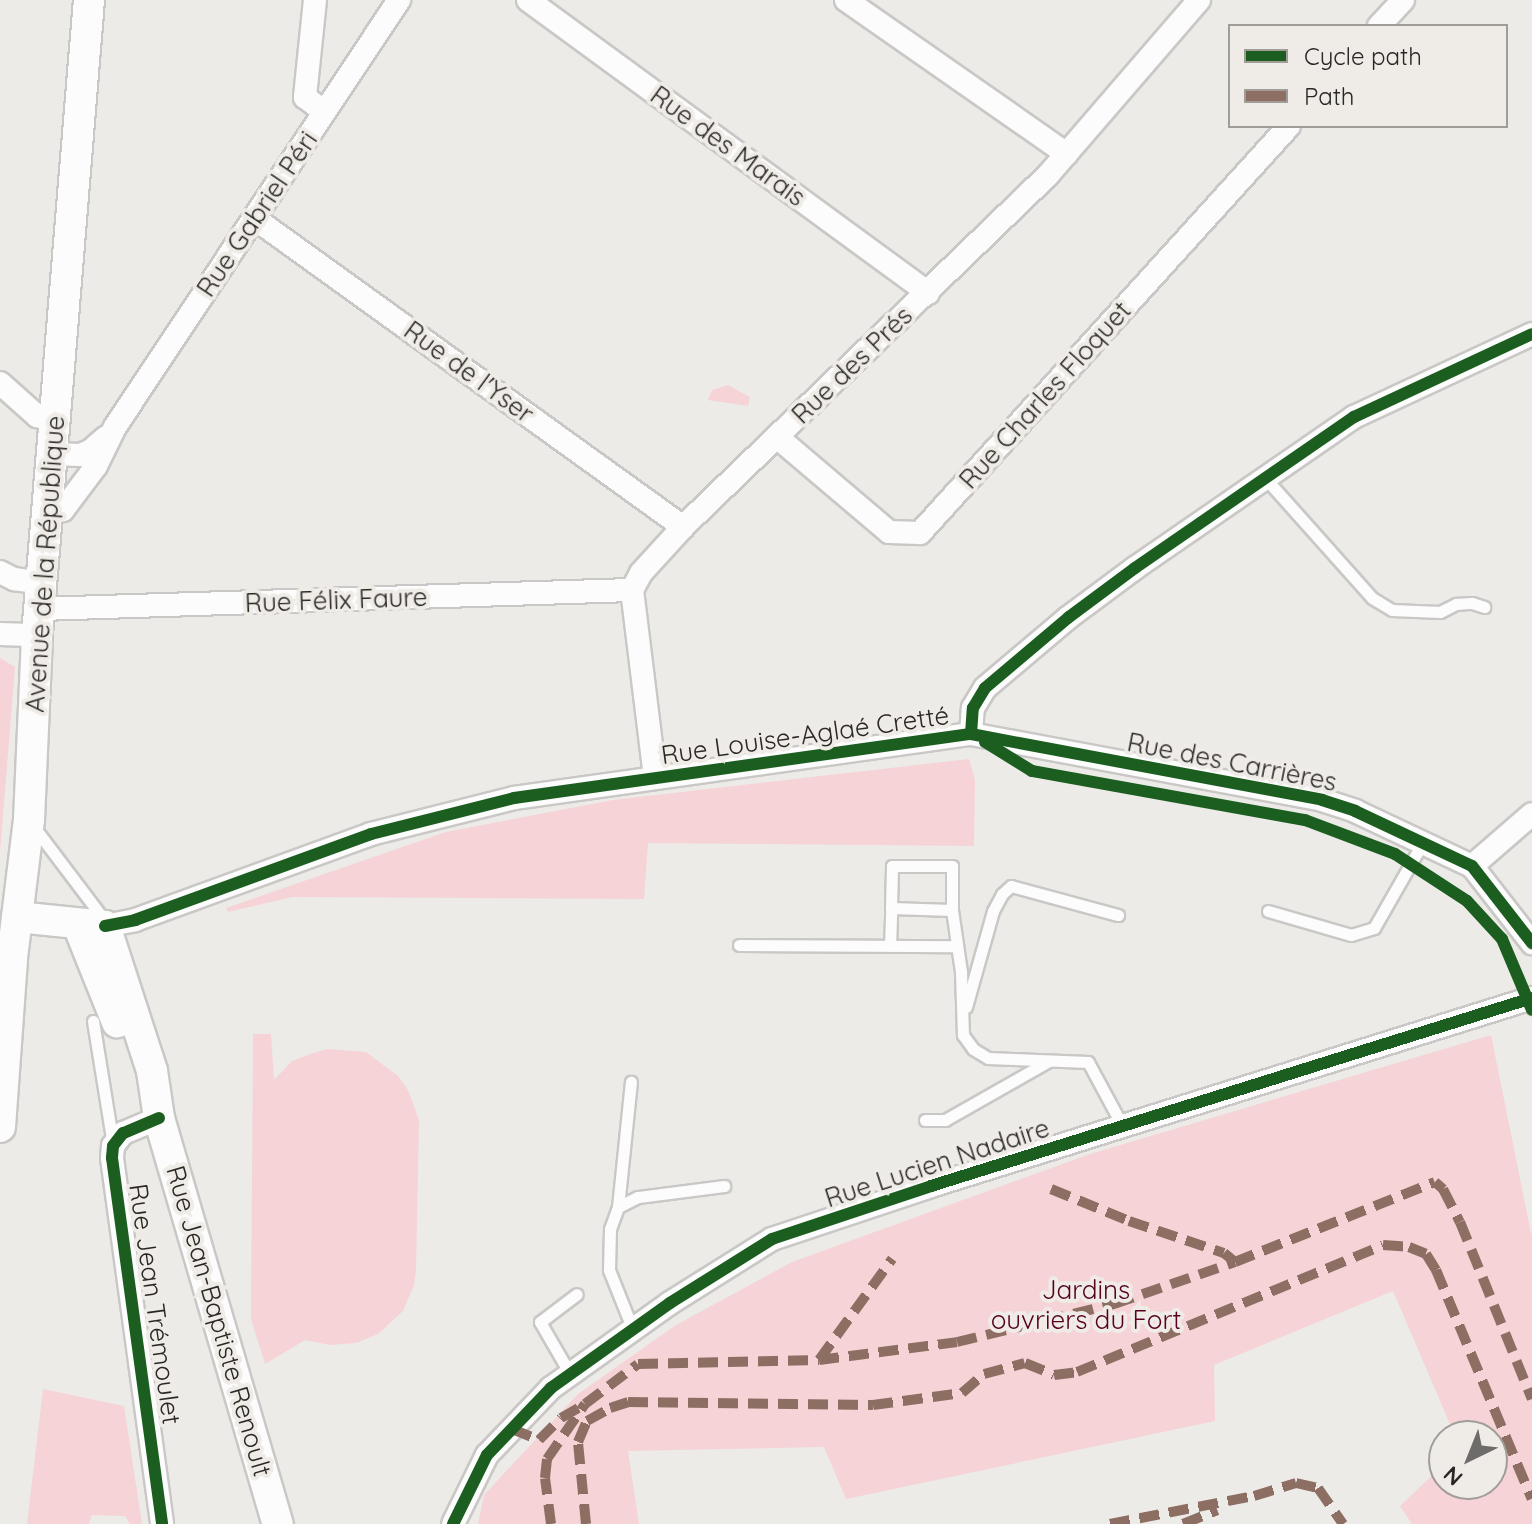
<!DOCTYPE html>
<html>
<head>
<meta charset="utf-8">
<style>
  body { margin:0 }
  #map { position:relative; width:1532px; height:1524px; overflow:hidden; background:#edebe8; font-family:Quicksand,sans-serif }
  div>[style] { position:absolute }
  .green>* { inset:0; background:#f5d3d6 }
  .roads { filter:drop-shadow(2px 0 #cac8c6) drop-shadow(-2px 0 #cac8c6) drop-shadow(0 2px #cac8c6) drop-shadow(0 -2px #cac8c6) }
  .lane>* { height:11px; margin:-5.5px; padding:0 5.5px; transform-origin:5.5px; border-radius:5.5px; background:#fcfcfc }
  .street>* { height:22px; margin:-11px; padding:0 11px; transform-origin:11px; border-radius:11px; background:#fcfcfc }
  .secondary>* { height:30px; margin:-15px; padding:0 15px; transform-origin:15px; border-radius:15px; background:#fcfcfc }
  .quiet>* { height:10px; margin-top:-5px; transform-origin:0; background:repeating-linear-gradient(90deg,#8d6e63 0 20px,transparent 0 30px) }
  .cycleway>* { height:12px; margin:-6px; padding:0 6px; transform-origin:6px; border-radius:6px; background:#1b5e20 }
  span { translate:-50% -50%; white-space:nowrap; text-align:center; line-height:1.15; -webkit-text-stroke:8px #efebe6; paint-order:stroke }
  .street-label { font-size:26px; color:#292826 }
  .park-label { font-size:26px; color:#570020 }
  .legend { position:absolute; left:1228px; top:24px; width:280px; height:104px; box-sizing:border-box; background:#efebe6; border:2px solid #a09d99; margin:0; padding:10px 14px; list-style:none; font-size:24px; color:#292826 }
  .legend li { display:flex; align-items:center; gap:16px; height:40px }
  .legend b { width:40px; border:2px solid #a09d99 }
  .north { position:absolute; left:1428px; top:1420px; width:80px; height:80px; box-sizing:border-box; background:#efebe6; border:2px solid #a09d99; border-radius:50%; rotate:223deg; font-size:22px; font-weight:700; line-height:32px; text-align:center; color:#292826 }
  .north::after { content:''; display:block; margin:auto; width:28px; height:36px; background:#6e6c6a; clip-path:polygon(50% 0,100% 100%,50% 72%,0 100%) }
</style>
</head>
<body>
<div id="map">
  <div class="green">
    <i style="clip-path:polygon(728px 385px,750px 397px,748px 406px,708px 400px,712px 390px)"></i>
    <i style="clip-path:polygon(0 658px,15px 667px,0 852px)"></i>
    <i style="clip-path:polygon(969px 759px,975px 780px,974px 846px,648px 843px,644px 899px,292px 897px,228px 912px,226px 908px,446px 832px,613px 800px)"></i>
    <i style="clip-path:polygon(253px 1034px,271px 1034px,274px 1080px,292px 1061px,311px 1054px,327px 1049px,366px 1052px,398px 1076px,408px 1090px,419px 1120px,416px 1270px,414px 1285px,403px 1311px,378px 1334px,356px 1343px,330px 1345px,305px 1340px,265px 1364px,251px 1319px)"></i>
    <i style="clip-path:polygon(1491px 1035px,1532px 1238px,1532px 1524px,1412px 1524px,1400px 1506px,1444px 1464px,1444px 1484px,1492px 1484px,1492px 1436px,1455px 1436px,1393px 1291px,1214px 1365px,1215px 1421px,846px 1499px,824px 1447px,628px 1451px,639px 1524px,478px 1524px,484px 1495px,578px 1394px,676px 1325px,792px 1262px,1090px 1154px)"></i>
    <i style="clip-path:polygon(43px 1389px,124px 1406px,142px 1524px,130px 1524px,125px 1516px,92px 1515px,89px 1524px,27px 1524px)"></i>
  </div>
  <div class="roads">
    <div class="lane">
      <i style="left:1266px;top:479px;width:159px;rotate:48.3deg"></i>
      <i style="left:1372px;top:598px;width:23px;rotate:31deg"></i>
      <i style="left:1392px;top:610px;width:48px;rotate:2.4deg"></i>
      <i style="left:1440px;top:612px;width:18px;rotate:-27deg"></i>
      <i style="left:1456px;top:604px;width:16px;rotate:-4deg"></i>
      <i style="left:1472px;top:603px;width:13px;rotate:18deg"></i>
      <i style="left:34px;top:827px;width:113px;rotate:52.9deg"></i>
      <i style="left:952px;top:910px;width:61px;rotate:-178.1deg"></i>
      <i style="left:891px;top:908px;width:42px;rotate:-88.6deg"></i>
      <i style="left:892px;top:866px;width:60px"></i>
      <i style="left:952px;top:866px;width:44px;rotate:90deg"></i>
      <i style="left:952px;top:910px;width:63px;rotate:81.7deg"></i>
      <i style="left:961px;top:972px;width:63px;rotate:88.2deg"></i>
      <i style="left:963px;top:1035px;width:17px;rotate:54deg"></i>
      <i style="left:973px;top:1049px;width:17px;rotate:31deg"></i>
      <i style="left:988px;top:1058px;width:100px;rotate:2.3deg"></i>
      <i style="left:1088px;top:1062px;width:74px;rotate:61.7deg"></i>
      <i style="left:1268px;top:911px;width:86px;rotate:16.1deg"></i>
      <i style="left:1351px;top:935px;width:24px;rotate:-17deg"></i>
      <i style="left:1374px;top:928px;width:99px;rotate:-60.3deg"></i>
      <i style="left:739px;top:945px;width:218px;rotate:0.3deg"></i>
      <i style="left:890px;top:946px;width:38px;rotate:-88deg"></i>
      <i style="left:966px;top:1007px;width:100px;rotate:-74.3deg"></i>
      <i style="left:993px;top:911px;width:19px;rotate:-62deg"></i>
      <i style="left:1002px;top:894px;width:12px;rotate:-42deg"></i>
      <i style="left:1011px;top:886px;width:111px;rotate:15.2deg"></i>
      <i style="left:93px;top:1021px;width:126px;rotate:80.8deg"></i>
      <i style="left:925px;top:1120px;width:20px"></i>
      <i style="left:945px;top:1120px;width:120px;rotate:-29.6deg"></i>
      <i style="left:618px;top:1207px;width:126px;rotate:-84.1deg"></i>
      <i style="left:633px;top:1330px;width:65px;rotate:-111.8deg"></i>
      <i style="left:609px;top:1270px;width:41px;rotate:-88.6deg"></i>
      <i style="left:610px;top:1229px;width:23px;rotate:-70deg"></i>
      <i style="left:618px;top:1207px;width:22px;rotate:-27deg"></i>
      <i style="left:638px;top:1197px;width:87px;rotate:-7.3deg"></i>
      <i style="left:569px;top:1372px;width:58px;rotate:-120.1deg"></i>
      <i style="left:540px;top:1322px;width:46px;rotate:-37.1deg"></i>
    </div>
    <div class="street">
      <i style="left:315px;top:0;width:98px;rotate:95.9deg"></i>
      <i style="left:305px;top:97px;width:24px;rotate:38deg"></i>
      <i style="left:528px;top:0;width:496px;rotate:36.2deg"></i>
      <i style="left:846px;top:0;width:269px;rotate:34.9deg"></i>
      <i style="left:1379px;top:26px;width:35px;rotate:-47deg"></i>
      <i style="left:254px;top:218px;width:529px;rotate:35.76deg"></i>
      <i style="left:0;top:383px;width:50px;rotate:41.7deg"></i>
      <i style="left:37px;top:416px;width:18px;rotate:13deg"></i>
      <i style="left:777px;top:437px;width:147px;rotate:40.3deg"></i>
      <i style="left:889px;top:532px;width:31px;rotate:2deg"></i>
      <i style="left:920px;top:533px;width:549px;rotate:-47.8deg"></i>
      <i style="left:53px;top:454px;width:27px;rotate:2deg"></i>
      <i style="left:80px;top:455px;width:11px;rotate:-22deg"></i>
      <i style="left:90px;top:451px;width:21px;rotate:-41deg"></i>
      <i style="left:48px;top:513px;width:15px;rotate:-11deg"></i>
      <i style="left:63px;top:510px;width:55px;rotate:-53.1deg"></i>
      <i style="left:96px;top:466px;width:43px;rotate:-64deg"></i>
      <i style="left:115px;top:427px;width:513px;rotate:-56.37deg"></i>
      <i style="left:0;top:572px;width:16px;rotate:27deg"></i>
      <i style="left:14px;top:579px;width:28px;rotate:8deg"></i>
      <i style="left:40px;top:609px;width:592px;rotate:-1.84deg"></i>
      <i style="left:0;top:634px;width:37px;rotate:2deg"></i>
      <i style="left:971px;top:734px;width:26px;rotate:-86deg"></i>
      <i style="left:973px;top:708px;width:23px;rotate:-59deg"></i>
      <i style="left:985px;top:688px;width:110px;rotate:-40.2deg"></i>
      <i style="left:1069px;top:617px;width:82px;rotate:-36.6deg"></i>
      <i style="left:1135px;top:568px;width:266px;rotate:-34.6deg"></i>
      <i style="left:1354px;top:417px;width:196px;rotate:-25deg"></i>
      <i style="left:655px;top:777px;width:188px;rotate:-97deg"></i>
      <i style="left:632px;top:590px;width:19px;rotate:-62deg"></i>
      <i style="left:641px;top:573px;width:62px;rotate:-47.6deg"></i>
      <i style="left:683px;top:527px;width:507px;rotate:-43.96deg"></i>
      <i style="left:1048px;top:175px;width:231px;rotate:-49.2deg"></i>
      <i style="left:1472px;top:866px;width:79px;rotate:-40.9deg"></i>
      <i style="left:105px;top:926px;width:31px;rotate:-11deg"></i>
      <i style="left:135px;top:920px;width:251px;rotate:-20deg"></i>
      <i style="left:371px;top:834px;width:147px;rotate:-14.1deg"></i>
      <i style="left:514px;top:798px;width:461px;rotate:-8deg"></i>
      <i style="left:971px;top:734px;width:357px;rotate:10.6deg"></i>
      <i style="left:1322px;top:800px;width:35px;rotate:18deg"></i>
      <i style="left:1355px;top:811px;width:129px;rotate:25.2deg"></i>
      <i style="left:1472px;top:866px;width:98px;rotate:52.1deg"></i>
      <i style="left:159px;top:1118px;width:39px;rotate:157deg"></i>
      <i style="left:123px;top:1133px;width:16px;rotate:128deg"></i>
      <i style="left:113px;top:1146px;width:12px;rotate:95deg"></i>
      <i style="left:112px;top:1158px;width:369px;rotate:82.2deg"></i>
      <i style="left:453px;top:1524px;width:77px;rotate:-63.8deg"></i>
      <i style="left:487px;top:1455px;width:93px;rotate:-46.3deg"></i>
      <i style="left:551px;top:1388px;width:146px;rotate:-35.5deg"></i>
      <i style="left:670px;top:1303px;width:120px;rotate:-32.1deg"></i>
      <i style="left:772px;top:1239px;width:168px;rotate:-18.4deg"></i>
      <i style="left:931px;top:1186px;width:630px;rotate:-17.37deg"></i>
    </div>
    <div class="secondary">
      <i style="left:17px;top:917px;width:88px;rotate:5.8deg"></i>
      <i style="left:105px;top:926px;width:152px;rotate:72deg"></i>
      <i style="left:152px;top:1071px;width:48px;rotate:81.5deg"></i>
      <i style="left:159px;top:1118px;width:423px;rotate:73.7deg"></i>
      <i style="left:78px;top:925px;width:105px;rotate:68.1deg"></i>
      <i style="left:0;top:1127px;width:169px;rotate:-85.9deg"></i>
      <i style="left:12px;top:958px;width:139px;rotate:-83deg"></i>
      <i style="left:29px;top:820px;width:185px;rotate:-87.5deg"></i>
      <i style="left:37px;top:635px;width:637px;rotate:-85.32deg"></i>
    </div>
  </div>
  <div class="quiet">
    <i style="left:1051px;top:1189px;width:84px;rotate:22.3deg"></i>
    <i style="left:1129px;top:1221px;width:100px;rotate:18.6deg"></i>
    <i style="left:1224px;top:1253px;width:14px;rotate:39deg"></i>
    <i style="left:819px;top:1360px;width:125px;rotate:-54.1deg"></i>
    <i style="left:512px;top:1429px;width:29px;rotate:22deg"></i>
    <i style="left:539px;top:1440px;width:31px;rotate:-45deg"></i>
    <i style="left:561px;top:1418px;width:20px;rotate:-30deg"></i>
    <i style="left:551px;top:1524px;width:46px;rotate:-97.4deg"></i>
    <i style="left:545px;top:1478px;width:19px;rotate:-84deg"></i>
    <i style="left:547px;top:1459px;width:67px;rotate:-55.4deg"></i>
    <i style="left:585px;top:1404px;width:66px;rotate:-37deg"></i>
    <i style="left:638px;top:1364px;width:181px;rotate:-1.3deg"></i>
    <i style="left:819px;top:1360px;width:139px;rotate:-7.4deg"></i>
    <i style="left:957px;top:1342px;width:162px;rotate:-13.6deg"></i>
    <i style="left:1114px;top:1304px;width:128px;rotate:-19.1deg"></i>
    <i style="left:1235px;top:1262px;width:215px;rotate:-21.8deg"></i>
    <i style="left:1435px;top:1182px;width:11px;rotate:41deg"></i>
    <i style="left:1443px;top:1189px;width:37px;rotate:63deg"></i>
    <i style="left:1460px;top:1222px;width:191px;rotate:67.9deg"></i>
    <i style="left:586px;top:1524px;width:82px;rotate:-95.6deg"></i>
    <i style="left:578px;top:1442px;width:23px;rotate:-67deg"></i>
    <i style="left:587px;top:1421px;width:26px;rotate:-29deg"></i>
    <i style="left:610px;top:1408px;width:19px;rotate:-18deg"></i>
    <i style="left:628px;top:1402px;width:245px;rotate:0.7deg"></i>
    <i style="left:873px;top:1405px;width:90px;rotate:-7.7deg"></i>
    <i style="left:962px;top:1393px;width:29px;rotate:-41deg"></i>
    <i style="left:984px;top:1374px;width:42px;rotate:-15deg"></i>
    <i style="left:1025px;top:1363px;width:31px;rotate:22deg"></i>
    <i style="left:1054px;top:1375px;width:23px;rotate:-7deg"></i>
    <i style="left:1077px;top:1372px;width:331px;rotate:-22.5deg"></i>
    <i style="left:1383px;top:1245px;width:26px;rotate:4deg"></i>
    <i style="left:1409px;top:1247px;width:18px;rotate:22deg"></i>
    <i style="left:1426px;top:1254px;width:19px;rotate:58deg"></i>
    <i style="left:1436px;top:1270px;width:248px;rotate:67.3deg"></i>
    <i style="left:1110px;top:1524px;width:147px;rotate:-11deg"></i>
    <i style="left:1254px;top:1496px;width:44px;rotate:-17.2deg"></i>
    <i style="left:1296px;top:1483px;width:23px;rotate:13deg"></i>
    <i style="left:1318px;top:1488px;width:44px;rotate:55.2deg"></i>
    <i style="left:1183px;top:1524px;width:37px;rotate:-22deg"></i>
  </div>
  <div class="cycleway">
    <i style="left:971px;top:734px;width:26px;rotate:-86deg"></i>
    <i style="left:973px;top:708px;width:23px;rotate:-59deg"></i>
    <i style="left:985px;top:688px;width:110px;rotate:-40.2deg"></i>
    <i style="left:1069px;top:617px;width:82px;rotate:-36.6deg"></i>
    <i style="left:1135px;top:568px;width:266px;rotate:-34.6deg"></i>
    <i style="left:1354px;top:417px;width:196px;rotate:-25deg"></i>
    <i style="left:985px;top:742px;width:55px;rotate:31.7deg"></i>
    <i style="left:1032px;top:771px;width:277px;rotate:10.2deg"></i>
    <i style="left:1305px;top:820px;width:96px;rotate:20.7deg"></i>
    <i style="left:1395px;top:854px;width:86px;rotate:33.1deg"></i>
    <i style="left:1467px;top:901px;width:52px;rotate:47.4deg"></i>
    <i style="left:1502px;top:939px;width:77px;rotate:67.1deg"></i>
    <i style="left:105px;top:926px;width:31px;rotate:-11deg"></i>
    <i style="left:135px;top:920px;width:251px;rotate:-20deg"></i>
    <i style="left:371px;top:834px;width:147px;rotate:-14.1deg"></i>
    <i style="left:514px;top:798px;width:461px;rotate:-8deg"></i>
    <i style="left:971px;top:734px;width:357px;rotate:10.6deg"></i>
    <i style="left:1322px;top:800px;width:35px;rotate:18deg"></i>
    <i style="left:1355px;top:811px;width:129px;rotate:25.2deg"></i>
    <i style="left:1472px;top:866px;width:98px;rotate:52.1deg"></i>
    <i style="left:159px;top:1118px;width:39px;rotate:157deg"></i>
    <i style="left:123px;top:1133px;width:16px;rotate:128deg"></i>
    <i style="left:113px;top:1146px;width:12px;rotate:95deg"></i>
    <i style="left:112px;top:1158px;width:369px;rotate:82.2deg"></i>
    <i style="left:453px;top:1524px;width:77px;rotate:-63.8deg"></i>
    <i style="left:487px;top:1455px;width:93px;rotate:-46.3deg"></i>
    <i style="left:551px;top:1388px;width:146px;rotate:-35.5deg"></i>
    <i style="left:670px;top:1303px;width:120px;rotate:-32.1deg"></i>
    <i style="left:772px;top:1239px;width:168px;rotate:-18.4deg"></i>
    <i style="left:931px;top:1186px;width:630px;rotate:-17.37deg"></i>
  </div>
  <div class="street-label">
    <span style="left:728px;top:146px;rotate:36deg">Rue des Marais</span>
    <span style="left:257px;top:214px;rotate:-56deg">Rue Gabriel Péri</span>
    <span style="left:852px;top:365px;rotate:-44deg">Rue des Prés</span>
    <span style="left:469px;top:372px;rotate:36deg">Rue de l'Yser</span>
    <span style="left:1045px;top:395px;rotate:-48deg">Rue Charles Floquet</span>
    <span style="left:45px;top:564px;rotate:-86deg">Avenue de la République</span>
    <span style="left:336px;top:600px;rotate:-2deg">Rue Félix Faure</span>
    <span style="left:805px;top:735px;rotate:-8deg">Rue Louise-Aglaé Cretté</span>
    <span style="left:1232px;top:762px;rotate:11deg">Rue des Carrières</span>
    <span style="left:937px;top:1163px;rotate:-18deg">Rue Lucien Nadaire</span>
    <span style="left:155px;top:1304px;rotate:82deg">Rue Jean Trémoulet</span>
    <span style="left:219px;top:1321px;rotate:74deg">Rue Jean-Baptiste Renoult</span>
  </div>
  <div class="park-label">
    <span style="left:1086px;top:1305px">Jardins<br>ouvriers du Fort</span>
  </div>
  <ul class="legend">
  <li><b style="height:10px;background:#1b5e20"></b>Cycle path</li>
  <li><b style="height:10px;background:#8d6e63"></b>Path</li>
  </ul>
  <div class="north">N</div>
</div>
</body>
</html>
